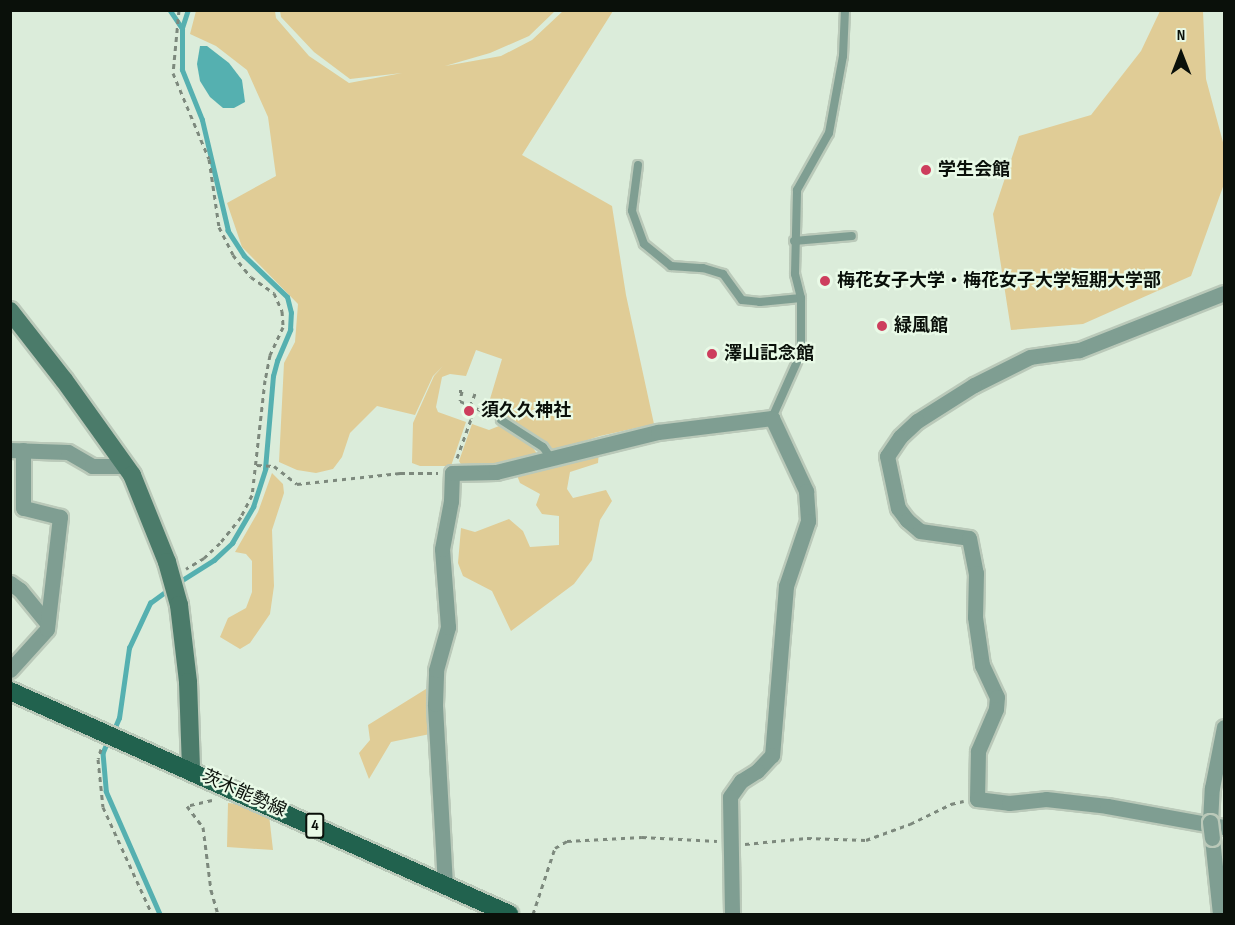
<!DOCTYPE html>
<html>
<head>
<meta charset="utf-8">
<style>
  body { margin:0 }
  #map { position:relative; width:1235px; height:925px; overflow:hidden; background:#dbecda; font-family:"Sofia Sans Condensed","Noto Sans JP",sans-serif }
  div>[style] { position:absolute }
  .green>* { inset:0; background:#e0cc96 }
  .water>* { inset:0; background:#55b0b0 }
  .stream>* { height:4.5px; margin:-2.25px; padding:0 2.25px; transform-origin:2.25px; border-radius:2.25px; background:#55b0b0 }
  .path>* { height:3px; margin-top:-1.5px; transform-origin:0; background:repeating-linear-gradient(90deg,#7d897d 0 4.5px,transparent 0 9px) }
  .roads { filter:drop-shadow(2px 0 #bac9b9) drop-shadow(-2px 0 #bac9b9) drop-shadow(0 2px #bac9b9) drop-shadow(0 -2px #bac9b9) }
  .lane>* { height:8px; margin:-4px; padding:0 4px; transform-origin:4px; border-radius:4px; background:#7f9e92 }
  .street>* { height:15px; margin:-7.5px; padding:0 7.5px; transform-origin:7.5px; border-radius:7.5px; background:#7f9e92 }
  .secondary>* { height:18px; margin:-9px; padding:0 9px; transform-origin:9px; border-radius:9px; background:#4b7b6a }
  .primary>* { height:18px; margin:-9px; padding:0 9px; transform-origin:9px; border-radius:9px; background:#21624e }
  .bridges { filter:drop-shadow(2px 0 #bac9b9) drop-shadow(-2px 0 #bac9b9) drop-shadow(0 2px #bac9b9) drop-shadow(0 -2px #bac9b9) }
  .street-bridge>* { height:15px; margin:-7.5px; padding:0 7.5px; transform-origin:7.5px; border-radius:7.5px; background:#7f9e92 }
  .dots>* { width:16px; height:16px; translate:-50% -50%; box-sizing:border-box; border:3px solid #e9fae7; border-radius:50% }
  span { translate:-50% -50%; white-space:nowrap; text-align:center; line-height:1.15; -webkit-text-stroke:4.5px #e9fae7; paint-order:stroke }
  .shield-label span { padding:2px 4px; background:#e9fae7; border:2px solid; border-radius:4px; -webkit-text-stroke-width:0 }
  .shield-label { font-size:16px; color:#0a100a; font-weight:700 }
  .poi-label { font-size:18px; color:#0a100a; font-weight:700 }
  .left { translate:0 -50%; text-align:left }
  .street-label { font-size:18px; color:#0a100a }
  .frame { position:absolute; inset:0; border:12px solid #0a100a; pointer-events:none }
  .north { position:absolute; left:1151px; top:24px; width:60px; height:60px; -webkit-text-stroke:4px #e9fae7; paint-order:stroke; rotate:0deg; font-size:16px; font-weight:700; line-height:24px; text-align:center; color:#0a100a }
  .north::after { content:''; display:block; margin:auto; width:21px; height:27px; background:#0a100a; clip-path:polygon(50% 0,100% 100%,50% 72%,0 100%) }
</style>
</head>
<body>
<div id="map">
  <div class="green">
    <i style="clip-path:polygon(196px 11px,275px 11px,276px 18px,309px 56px,349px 83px,402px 73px,350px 79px,314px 52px,281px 17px,280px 11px,555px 11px,529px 36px,490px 53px,445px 66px,501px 56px,532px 40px,563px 11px,613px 11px,522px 155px,612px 206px,626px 295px,654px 424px,600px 436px,554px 451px,547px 443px,503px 416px,502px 399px,490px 399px,502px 359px,476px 350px,466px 376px,450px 374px,442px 377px,436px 407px,438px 412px,466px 422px,451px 466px,420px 466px,412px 463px,413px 423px,434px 376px,443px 366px,433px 376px,415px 415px,377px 406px,350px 433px,342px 457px,333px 469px,316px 473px,297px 470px,279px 462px,284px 363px,295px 342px,298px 304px,242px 247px,227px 203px,276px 176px,268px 117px,247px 70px,216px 46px,190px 34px)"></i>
    <i style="clip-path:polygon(1160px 11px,1203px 11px,1206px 79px,1224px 146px,1224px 184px,1191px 276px,1083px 324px,1011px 330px,993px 214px,1019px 136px,1091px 115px,1141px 51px)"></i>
    <i style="clip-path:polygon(472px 424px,489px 430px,499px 426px,530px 444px,538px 455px,494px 465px,462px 466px,459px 461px)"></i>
    <i style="clip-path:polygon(599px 451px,598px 463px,570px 472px,567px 489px,573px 498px,606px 490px,612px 501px,600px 520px,592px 560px,574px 584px,511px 631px,492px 591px,463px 576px,458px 563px,461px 528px,475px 532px,509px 519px,523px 531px,530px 547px,559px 545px,559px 516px,542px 514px,536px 505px,540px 494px,520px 483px,516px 473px)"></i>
    <i style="clip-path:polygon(272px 473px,283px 484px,284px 493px,272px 530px,274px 586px,270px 614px,250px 643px,240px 649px,220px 637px,228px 618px,246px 608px,252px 592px,252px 561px,246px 554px,235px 552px,258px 512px)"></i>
    <i style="clip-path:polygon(426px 689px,430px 734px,391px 742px,369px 779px,359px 753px,370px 740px,368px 725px)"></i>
    <i style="clip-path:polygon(228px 803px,247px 805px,269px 815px,273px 850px,227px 847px)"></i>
  </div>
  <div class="water">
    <i style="clip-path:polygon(200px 46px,207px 46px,229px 63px,242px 80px,245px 102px,234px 108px,223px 108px,210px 97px,200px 81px,197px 64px)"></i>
  </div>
  <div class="stream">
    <i style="left:170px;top:10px;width:22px;rotate:56deg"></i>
    <i style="left:176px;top:584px;width:45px;rotate:-32.3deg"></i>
    <i style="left:214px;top:560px;width:25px;rotate:-43deg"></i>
    <i style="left:232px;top:543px;width:42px;rotate:-59.7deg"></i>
    <i style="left:253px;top:507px;width:40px;rotate:-72deg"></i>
    <i style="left:265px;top:469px;width:93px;rotate:-85.1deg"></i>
    <i style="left:273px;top:376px;width:16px;rotate:-75deg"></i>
    <i style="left:277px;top:361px;width:34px;rotate:-67deg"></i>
    <i style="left:290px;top:330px;width:17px;rotate:-87deg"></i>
    <i style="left:291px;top:313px;width:16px;rotate:-104deg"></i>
    <i style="left:287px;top:297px;width:59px;rotate:-136.4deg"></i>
    <i style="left:244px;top:256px;width:30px;rotate:-123deg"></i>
    <i style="left:228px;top:231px;width:114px;rotate:-103.2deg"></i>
    <i style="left:202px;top:120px;width:54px;rotate:-111.8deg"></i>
    <i style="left:182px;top:70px;width:42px;rotate:-90deg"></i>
    <i style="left:182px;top:28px;width:19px;rotate:-72deg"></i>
    <i style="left:113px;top:732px;width:15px;rotate:-67deg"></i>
    <i style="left:119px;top:718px;width:71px;rotate:-81.9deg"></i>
    <i style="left:129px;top:648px;width:50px;rotate:-65deg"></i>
    <i style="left:150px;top:603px;width:24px;rotate:-36deg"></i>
    <i style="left:109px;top:739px;width:15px;rotate:113deg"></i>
    <i style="left:103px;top:753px;width:38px;rotate:85deg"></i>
    <i style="left:106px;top:791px;width:134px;rotate:66.3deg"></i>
  </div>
  <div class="path">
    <i style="left:179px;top:10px;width:63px;rotate:95.4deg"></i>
    <i style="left:173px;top:73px;width:93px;rotate:67.3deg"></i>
    <i style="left:209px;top:159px;width:69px;rotate:81.6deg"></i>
    <i style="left:219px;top:227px;width:31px;rotate:63deg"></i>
    <i style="left:233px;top:255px;width:28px;rotate:51deg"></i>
    <i style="left:251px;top:277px;width:28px;rotate:35deg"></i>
    <i style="left:274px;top:293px;width:20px;rotate:66deg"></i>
    <i style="left:282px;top:311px;width:16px;rotate:86deg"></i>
    <i style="left:283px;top:327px;width:31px;rotate:115deg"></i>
    <i style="left:270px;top:355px;width:25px;rotate:101deg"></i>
    <i style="left:265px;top:380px;width:116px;rotate:96.4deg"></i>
    <i style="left:252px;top:495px;width:25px;rotate:117deg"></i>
    <i style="left:241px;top:517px;width:33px;rotate:129deg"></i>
    <i style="left:220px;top:543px;width:22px;rotate:137deg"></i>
    <i style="left:204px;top:558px;width:21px;rotate:149deg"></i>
    <i style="left:459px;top:391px;width:3px"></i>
    <i style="left:462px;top:391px;width:10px;rotate:101deg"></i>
    <i style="left:460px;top:401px;width:36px;rotate:24deg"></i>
    <i style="left:457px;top:458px;width:41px;rotate:-70.3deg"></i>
    <i style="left:471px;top:419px;width:13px;rotate:-94deg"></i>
    <i style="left:470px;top:406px;width:16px;rotate:-68deg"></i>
    <i style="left:257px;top:465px;width:17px;rotate:3deg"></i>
    <i style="left:274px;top:466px;width:29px;rotate:38deg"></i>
    <i style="left:297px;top:484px;width:104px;rotate:-6.1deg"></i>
    <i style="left:400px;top:473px;width:38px"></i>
    <i style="left:101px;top:749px;width:10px;rotate:107deg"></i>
    <i style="left:98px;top:759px;width:48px;rotate:84.1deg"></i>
    <i style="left:103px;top:807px;width:118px;rotate:65.4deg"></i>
    <i style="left:212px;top:800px;width:26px;rotate:167deg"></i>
    <i style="left:187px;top:806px;width:26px;rotate:53deg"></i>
    <i style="left:203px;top:827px;width:64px;rotate:82.8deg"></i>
    <i style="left:211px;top:890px;width:25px;rotate:74deg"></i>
    <i style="left:745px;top:844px;width:62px;rotate:-5.5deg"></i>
    <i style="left:807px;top:838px;width:59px;rotate:1.9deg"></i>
    <i style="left:866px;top:840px;width:47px;rotate:-20deg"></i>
    <i style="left:910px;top:824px;width:46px;rotate:-26deg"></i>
    <i style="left:951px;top:804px;width:13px;rotate:-13deg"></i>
    <i style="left:533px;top:914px;width:70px;rotate:-71.6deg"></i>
    <i style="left:555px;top:848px;width:14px;rotate:-30deg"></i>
    <i style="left:567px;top:841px;width:75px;rotate:-3.1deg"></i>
    <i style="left:642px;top:837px;width:75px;rotate:3.1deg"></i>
  </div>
  <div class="roads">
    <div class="lane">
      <i style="left:638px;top:165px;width:46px;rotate:97.4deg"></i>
      <i style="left:632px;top:211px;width:35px;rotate:70deg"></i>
      <i style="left:644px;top:244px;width:35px;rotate:39deg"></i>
      <i style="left:671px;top:266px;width:32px;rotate:4deg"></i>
      <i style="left:703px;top:268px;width:21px;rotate:17deg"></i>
      <i style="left:723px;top:274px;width:32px;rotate:54deg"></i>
      <i style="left:742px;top:300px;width:18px;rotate:6deg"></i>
      <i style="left:760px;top:302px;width:41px;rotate:-5.6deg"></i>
      <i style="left:794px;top:241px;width:58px;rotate:-4.9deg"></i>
      <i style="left:772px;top:418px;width:71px;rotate:-66deg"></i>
      <i style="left:801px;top:353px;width:55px;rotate:-90deg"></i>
      <i style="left:801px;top:298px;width:25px;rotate:-104deg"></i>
      <i style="left:795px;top:274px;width:84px;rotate:-88.6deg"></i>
      <i style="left:797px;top:190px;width:65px;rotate:-60.7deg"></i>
      <i style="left:829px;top:133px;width:78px;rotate:-79.7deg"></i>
      <i style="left:843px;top:56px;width:46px;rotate:-87.5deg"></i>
      <i style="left:501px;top:420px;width:50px;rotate:32.7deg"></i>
      <i style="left:543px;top:447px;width:14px;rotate:54deg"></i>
    </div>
    <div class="street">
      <i style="left:1224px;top:293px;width:156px;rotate:158.5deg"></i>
      <i style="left:1079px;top:350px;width:49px;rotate:171.9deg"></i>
      <i style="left:1030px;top:357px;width:63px;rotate:153.4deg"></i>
      <i style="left:974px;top:385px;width:67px;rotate:147.7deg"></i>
      <i style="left:917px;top:421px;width:23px;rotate:137deg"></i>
      <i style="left:900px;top:437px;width:23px;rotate:124deg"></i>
      <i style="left:887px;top:456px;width:53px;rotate:78.1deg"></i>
      <i style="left:898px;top:508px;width:15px;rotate:53deg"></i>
      <i style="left:907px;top:520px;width:17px;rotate:40deg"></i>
      <i style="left:920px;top:531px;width:49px;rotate:8.1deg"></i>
      <i style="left:969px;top:538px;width:36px;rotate:79deg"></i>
      <i style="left:976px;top:573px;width:44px;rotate:91.3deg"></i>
      <i style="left:975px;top:617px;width:49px;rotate:81.7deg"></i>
      <i style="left:982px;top:665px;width:35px;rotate:65deg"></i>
      <i style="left:997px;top:697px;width:12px;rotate:95deg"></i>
      <i style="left:996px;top:709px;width:46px;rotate:113.2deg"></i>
      <i style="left:978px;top:751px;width:48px;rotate:91.2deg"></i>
      <i style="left:977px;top:799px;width:32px;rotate:7deg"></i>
      <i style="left:1009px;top:803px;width:37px;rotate:-6deg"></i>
      <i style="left:1046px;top:799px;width:61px;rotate:6.5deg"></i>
      <i style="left:1107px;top:806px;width:119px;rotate:10.2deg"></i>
      <i style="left:10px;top:450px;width:58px;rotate:2deg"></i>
      <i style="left:68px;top:452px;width:28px;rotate:30deg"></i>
      <i style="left:92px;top:466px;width:34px"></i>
      <i style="left:10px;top:583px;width:12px;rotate:35deg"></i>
      <i style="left:20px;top:590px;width:43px;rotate:50.7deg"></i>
      <i style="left:10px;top:670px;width:55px;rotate:-47.9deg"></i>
      <i style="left:47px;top:629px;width:113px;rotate:-83.4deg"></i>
      <i style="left:60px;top:517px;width:38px;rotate:-166deg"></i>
      <i style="left:23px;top:508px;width:58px;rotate:-90deg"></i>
      <i style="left:1210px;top:822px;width:34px;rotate:-87deg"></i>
      <i style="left:1212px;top:788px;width:62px;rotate:-78.9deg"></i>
      <i style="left:1212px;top:838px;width:76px;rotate:84deg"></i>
      <i style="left:445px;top:885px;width:181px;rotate:-93.2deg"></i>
      <i style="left:435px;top:704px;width:34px;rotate:-88deg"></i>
      <i style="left:436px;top:670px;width:45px;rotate:-74.4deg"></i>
      <i style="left:448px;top:627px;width:78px;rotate:-94.4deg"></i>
      <i style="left:442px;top:549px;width:49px;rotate:-79.4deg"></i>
      <i style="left:451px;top:501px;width:28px;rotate:-88deg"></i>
      <i style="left:452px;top:473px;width:44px;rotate:-1.3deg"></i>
      <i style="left:496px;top:472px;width:167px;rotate:-13.9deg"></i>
      <i style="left:658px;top:432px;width:115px;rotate:-7deg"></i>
      <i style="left:772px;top:418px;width:81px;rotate:65deg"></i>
      <i style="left:806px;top:491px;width:30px;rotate:86deg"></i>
      <i style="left:808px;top:521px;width:69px;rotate:108.7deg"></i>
      <i style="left:786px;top:586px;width:170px;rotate:94.7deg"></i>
      <i style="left:772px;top:755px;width:22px;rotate:133deg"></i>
      <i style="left:757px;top:771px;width:19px;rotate:148deg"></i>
      <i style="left:741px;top:781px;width:19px;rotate:125deg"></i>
      <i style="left:730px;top:797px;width:117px;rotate:89deg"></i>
    </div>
    <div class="secondary">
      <i style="left:10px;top:311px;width:88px;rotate:52deg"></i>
      <i style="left:64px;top:380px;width:117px;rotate:54.4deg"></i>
      <i style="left:132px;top:475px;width:94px;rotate:68.1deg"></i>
      <i style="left:167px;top:562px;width:45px;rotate:74.4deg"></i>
      <i style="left:179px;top:605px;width:78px;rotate:83.3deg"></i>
      <i style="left:188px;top:682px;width:88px;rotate:88deg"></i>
    </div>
    <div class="primary">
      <i style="left:10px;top:691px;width:547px;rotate:24.08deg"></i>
    </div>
  </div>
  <div class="bridges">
    <div class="street-bridge">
      <i style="left:1210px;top:822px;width:16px;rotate:83deg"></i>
    </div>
  </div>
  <div class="dots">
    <i style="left:926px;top:170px;background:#cd3e5d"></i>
    <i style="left:825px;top:281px;background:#cd3e5d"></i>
    <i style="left:882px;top:326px;background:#cd3e5d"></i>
    <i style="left:712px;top:354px;background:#cd3e5d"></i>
    <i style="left:469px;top:411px;background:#cd3e5d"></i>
  </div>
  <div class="shield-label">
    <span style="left:315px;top:826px">4</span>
  </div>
  <div class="poi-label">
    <span class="left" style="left:938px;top:170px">学生会館</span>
    <span class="left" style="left:837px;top:281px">梅花女子大学・梅花女子大学短期大学部</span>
    <span class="left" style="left:894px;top:326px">緑風館</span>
    <span class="left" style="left:724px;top:354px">澤山記念館</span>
    <span class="left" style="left:481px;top:411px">須久久神社</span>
  </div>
  <div class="street-label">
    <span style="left:244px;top:794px;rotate:24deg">茨木能勢線</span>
  </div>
  <div class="frame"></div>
  <div class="north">N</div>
</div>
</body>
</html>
